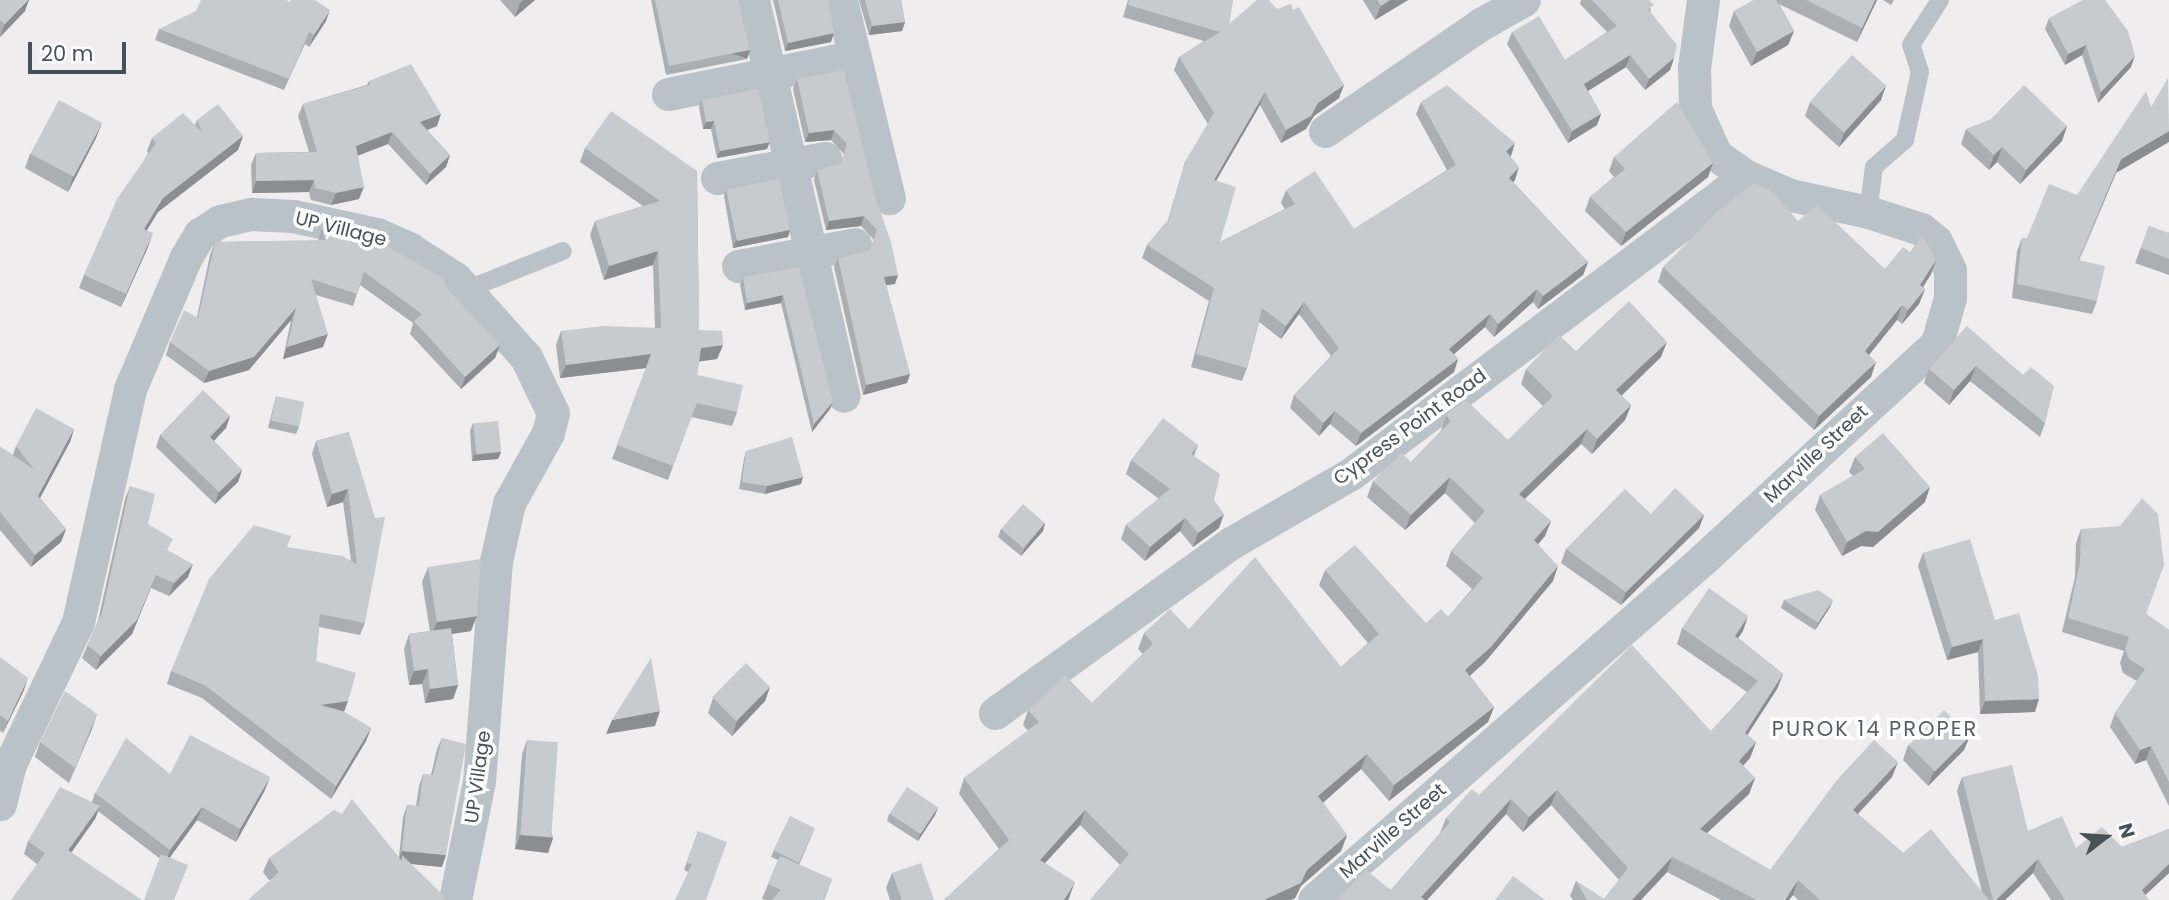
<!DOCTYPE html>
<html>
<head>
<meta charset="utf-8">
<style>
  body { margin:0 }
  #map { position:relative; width:2169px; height:900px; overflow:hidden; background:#efeded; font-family:Poppins,sans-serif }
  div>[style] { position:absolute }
  .lane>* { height:18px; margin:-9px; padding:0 9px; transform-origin:9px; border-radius:9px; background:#b9c2c8 }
  .street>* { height:33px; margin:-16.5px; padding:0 16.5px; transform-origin:16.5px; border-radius:16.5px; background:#b9c2c8 }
  .wall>* { inset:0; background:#abaeb2 }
  .shaded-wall>* { inset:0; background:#8b8d91; transform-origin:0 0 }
  .building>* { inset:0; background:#c7cacf; transform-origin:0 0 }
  span { translate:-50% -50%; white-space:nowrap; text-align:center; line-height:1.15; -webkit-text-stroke:7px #fff; paint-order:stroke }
  .street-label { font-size:19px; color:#475158 }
  .neighbourhood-label { font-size:21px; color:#5a5e61; letter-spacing:2px }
  .north { position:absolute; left:2071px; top:802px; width:70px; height:70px; -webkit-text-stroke:5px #fff; paint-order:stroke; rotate:73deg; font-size:19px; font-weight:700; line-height:28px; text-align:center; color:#475158 }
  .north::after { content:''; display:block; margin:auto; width:24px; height:32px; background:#475158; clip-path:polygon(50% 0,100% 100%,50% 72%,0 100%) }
  .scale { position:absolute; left:28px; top:42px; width:98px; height:32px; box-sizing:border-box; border:4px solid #475158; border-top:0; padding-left:9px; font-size:21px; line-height:24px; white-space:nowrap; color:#475158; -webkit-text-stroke:5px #fff; paint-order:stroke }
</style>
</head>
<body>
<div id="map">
  <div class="lane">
    <i style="left:1868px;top:212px;width:45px;rotate:-82.4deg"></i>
    <i style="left:1874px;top:167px;width:41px;rotate:-41.1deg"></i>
    <i style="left:1905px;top:140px;width:70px;rotate:-77.6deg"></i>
    <i style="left:1920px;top:72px;width:28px;rotate:-108deg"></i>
    <i style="left:1911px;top:45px;width:54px;rotate:-57.2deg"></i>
    <i style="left:468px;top:289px;width:102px;rotate:-21.8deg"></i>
  </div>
  <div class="street">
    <i style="left:753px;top:0;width:406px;rotate:77.1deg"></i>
    <i style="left:841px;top:0;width:204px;rotate:76.4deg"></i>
    <i style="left:668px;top:94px;width:190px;rotate:-11.3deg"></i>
    <i style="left:1325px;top:131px;width:189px;rotate:-34.4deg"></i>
    <i style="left:1481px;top:24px;width:49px;rotate:-29.2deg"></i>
    <i style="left:717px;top:178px;width:110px;rotate:-10.5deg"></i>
    <i style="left:738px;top:266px;width:119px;rotate:-10.6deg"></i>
    <i style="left:995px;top:713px;width:291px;rotate:-35.8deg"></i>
    <i style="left:1231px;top:543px;width:140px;rotate:-30deg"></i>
    <i style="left:1352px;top:473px;width:493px;rotate:-37deg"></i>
    <i style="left:0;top:804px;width:41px;rotate:-76deg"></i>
    <i style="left:10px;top:764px;width:157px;rotate:-64.4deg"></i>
    <i style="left:78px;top:622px;width:239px;rotate:-77.4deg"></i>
    <i style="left:130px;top:389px;width:143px;rotate:-67deg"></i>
    <i style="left:186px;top:257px;width:27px;rotate:-59deg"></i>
    <i style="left:200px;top:234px;width:24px;rotate:-33deg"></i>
    <i style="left:220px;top:221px;width:32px;rotate:-13deg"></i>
    <i style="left:251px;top:214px;width:42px;rotate:2.7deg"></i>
    <i style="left:293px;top:216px;width:86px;rotate:12.1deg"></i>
    <i style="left:377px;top:234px;width:36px;rotate:24deg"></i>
    <i style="left:410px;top:249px;width:54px;rotate:32.8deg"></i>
    <i style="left:455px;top:278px;width:106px;rotate:48.1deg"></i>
    <i style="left:526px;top:357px;width:62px;rotate:64.3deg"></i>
    <i style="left:553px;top:413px;width:21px;rotate:104deg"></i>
    <i style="left:548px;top:433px;width:80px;rotate:119.1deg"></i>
    <i style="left:509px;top:503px;width:59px;rotate:102.6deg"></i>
    <i style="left:496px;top:561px;width:221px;rotate:94.4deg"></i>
    <i style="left:479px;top:781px;width:121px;rotate:101.4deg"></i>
    <i style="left:1314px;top:900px;width:514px;rotate:-41.22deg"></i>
    <i style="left:1701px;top:561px;width:321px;rotate:-42.7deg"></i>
    <i style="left:1937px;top:343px;width:47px;rotate:-73.9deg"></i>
    <i style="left:1950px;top:298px;width:28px;rotate:-90deg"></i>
    <i style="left:1950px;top:270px;width:32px;rotate:-116deg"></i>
    <i style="left:1936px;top:241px;width:19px;rotate:-141deg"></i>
    <i style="left:1921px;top:229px;width:56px;rotate:-162.2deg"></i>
    <i style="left:1868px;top:212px;width:80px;rotate:-167.7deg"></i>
    <i style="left:1790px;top:195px;width:48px;rotate:-156.6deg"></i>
    <i style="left:1746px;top:176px;width:37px;rotate:-145deg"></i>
    <i style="left:1716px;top:155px;width:51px;rotate:-114.1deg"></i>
    <i style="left:1695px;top:108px;width:40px;rotate:-91.4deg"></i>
    <i style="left:1694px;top:68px;width:69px;rotate:-82.5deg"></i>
  </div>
  <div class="wall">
    <i style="clip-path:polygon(0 0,25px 11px,0 37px)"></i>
    <i style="clip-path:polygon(500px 0,535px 0,515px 17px)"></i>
    <i style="clip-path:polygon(651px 0,738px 0,750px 50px,747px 59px,666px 75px)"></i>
    <i style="clip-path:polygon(773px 0,828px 0,831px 42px,785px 51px)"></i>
    <i style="clip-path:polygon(859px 0,901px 0,905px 22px,902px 31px,869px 35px)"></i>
    <i style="clip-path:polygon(1128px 0,1233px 0,1229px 24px,1277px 9px,1293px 10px,1339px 98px,1314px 116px,1306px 129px,1281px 143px,1260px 105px,1216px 181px,1220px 242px,1285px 209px,1281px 203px,1286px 190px,1354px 229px,1447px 170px,1416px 114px,1421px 102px,1510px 156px,1515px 180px,1513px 182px,1588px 262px,1583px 275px,1538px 309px,1533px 302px,1494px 337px,1485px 327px,1454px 354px,1458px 359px,1454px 372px,1356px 446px,1330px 424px,1319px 436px,1290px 408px,1294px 395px,1331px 356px,1299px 314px,1281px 339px,1259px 322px,1247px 368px,1242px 381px,1191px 367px,1209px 301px,1142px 258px,1147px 245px,1168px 220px,1185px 162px,1208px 124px,1174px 70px,1179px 57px,1204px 41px,1123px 17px)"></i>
    <i style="clip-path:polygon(1363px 0,1408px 0,1375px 20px)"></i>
    <i style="clip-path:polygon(1581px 0,1649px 0,1651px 13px,1674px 58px,1670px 70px,1645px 90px,1626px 67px,1588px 91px,1601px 114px,1597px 125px,1568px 143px,1507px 44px,1512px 32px,1565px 60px,1607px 32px,1580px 4px)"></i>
    <i style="clip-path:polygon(1754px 0,1877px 0,1857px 42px,1779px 4px,1794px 31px,1788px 45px,1751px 66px,1729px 26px,1734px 11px)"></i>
    <i style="clip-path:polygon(1883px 0,1894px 0,1891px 5px)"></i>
    <i style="clip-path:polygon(2049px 18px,2131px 67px,2098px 103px,2082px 55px,2065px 65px,2045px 29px)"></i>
    <i style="clip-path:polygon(326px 21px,309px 47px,305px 44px,284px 90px,155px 40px,159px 29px)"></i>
    <i style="clip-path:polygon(844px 70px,895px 284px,886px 285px,910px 374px,907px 383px,863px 395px,834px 267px,838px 258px,870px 250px,874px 240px,861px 226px,826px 230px,814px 180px,817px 170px,841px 163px,844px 154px,831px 140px,805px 142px,793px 89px,797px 79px)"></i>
    <i style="clip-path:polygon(369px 81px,437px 126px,427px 130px,450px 155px,446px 167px,426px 185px,388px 144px,358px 155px,359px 199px,331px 205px,311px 200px,309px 192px,252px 193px,251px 165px,256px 153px,309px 152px,298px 116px,303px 104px,367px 85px)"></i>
    <i style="clip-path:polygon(702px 100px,767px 149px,717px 158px,711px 129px,703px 129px,699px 107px)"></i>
    <i style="clip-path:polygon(1881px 100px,1839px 147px,1805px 116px,1810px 102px)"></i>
    <i style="clip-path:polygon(197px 120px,243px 136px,238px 150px,158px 212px,147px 230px,148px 247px,121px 307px,79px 288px,84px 275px,148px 153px,147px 151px,152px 138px,195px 125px)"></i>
    <i style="clip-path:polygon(102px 123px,96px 138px,68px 192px,25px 168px,30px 154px)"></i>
    <i style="clip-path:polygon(2067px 126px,2062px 141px,2020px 184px,1997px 162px,1989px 170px,1961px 144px,1966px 129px)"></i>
    <i style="clip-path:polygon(585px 148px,697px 171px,699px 330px,723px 345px,717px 359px,699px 361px,697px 375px,737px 412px,732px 426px,691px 417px,668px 480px,612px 459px,646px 368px,560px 378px,556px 345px,561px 331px,655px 328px,653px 265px,604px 280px,590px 235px,595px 221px,643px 206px,580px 162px)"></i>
    <i style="clip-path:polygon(1614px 157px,1713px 163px,1708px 177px,1621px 246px,1585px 211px,1590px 197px,1614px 177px,1609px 171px)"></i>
    <i style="clip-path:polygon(2116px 173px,2079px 260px,2097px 301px,2092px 314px,2012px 298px,2017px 251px,2022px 238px,2027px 238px,2077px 195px)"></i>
    <i style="clip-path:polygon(726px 189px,790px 230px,788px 237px,733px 248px,724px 196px)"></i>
    <i style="clip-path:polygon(1798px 221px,1885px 269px,1910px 252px,1936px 260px,1931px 274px,1923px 287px,1925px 289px,1919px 304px,1902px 324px,1897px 320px,1869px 355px,1871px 377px,1814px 430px,1658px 282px,1663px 267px)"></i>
    <i style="clip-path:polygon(2149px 226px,2168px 233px,2169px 232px,2169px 275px,2135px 263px)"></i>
    <i style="clip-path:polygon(322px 228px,447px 288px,500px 345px,495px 358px,461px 389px,410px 334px,413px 323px,360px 285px,353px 306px,316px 295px,323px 347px,283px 359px,291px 320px,249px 370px,204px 383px,166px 355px,170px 342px,197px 317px,210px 255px,215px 242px,318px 241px)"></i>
    <i style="clip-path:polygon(799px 267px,830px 409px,812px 432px,781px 303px,745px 310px,740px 285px,743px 277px)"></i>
    <i style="clip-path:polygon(1967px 326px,2045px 423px,2040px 437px,1970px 381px,1949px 405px,1924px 383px,1929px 369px)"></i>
    <i style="clip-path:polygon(1576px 351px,1661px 357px,1621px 395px,1631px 405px,1625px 420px,1592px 454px,1581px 444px,1525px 499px,1551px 521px,1545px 536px,1538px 544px,1553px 581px,1485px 662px,1470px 676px,1494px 707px,1488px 722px,1389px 801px,1361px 769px,1323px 803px,1347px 835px,1341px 851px,1301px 886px,1295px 898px,1291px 900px,1090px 900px,1120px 865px,1080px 825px,1045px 863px,1070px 897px,1068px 900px,944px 900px,999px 849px,959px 794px,964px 778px,1028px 731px,1023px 725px,1028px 710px,1092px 703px,1143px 654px,1138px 649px,1144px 633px,1189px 629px,1341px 667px,1368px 643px,1319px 585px,1325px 570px,1426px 623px,1448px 617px,1472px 589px,1446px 566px,1451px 551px,1475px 523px,1445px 493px,1405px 530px,1367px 497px,1373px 481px,1411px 462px,1441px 431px,1446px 415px,1508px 440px,1543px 406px,1521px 384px,1526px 369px)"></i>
    <i style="clip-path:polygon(276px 396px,299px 427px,296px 434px,268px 428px)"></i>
    <i style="clip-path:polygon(230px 416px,226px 428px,214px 441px,242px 470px,238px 482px,215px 504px,156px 447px,160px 435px)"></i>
    <i style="clip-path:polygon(473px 423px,501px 452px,498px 459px,472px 461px,470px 431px)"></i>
    <i style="clip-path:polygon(74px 429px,70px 442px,40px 498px,66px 529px,61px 542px,31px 567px,0 530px,0 447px,13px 455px,16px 446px)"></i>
    <i style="clip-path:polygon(349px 432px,365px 623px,360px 635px,319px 627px,316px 661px,348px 701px,344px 712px,371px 728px,366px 741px,331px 799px,202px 698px,167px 684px,171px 671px,351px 560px,343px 502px,327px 507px,312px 454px,316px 441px)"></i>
    <i style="clip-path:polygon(1198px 445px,1194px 456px,1214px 500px,1219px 528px,1193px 547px,1180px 531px,1145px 561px,1121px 539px,1126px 525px,1159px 499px,1126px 474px,1131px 460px)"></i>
    <i style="clip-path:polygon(746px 451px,801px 484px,765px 494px,739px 489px,744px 459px)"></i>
    <i style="clip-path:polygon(1855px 457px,1925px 502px,1873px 547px,1861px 546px,1842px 556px,1815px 510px,1820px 495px,1853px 476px,1849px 472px)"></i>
    <i style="clip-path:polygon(130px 486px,148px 524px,188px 577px,169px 596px,151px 588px,132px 634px,96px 670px,82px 658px,98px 621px,125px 499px)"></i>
    <i style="clip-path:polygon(1651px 514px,1704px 515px,1699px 528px,1621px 605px,1561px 563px,1566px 549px)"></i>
    <i style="clip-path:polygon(1045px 523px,1043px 531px,1021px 556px,998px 537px,1001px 529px)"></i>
    <i style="clip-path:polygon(2081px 529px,2146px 614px,2169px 630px,2169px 806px,2146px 760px,2135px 764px,2110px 727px,2115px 713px,2137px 681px,2123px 673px,2120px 663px,2124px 651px,2062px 632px,2075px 577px,2076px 543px)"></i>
    <i style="clip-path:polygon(1923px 553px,1995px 620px,2035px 712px,1980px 714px,1978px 652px,1947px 660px,1918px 566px)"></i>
    <i style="clip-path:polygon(428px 567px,471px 631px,452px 634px,458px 685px,453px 699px,425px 703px,422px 684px,409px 685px,404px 649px,409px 634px,430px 631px,422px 582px)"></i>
    <i style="clip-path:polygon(1784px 600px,1830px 607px,1815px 630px,1781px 608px)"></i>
    <i style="clip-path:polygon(1682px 628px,1743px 631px,1738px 638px,1783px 674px,1777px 689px,1747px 735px,1756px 742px,1750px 758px,1743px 766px,1755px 778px,1749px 794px,1707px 833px,1770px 870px,1892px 777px,1858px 814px,1903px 853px,1982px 892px,1957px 791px,1962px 777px,2028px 831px,2076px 848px,2122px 847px,2169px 829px,2169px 873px,2145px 895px,2149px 900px,2051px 900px,2033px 873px,2005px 900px,1798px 900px,1793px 895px,1789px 900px,1721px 900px,1667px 872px,1641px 900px,1573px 900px,1570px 896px,1576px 881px,1604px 899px,1619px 880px,1551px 805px,1523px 832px,1506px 814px,1427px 900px,1337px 900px,1391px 890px,1440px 833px,1446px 818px,1479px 795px,1711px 731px,1747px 692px,1677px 644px)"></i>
    <i style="clip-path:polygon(0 657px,24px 690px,3px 733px,0 731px)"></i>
    <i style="clip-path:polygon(770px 687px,765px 701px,732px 736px,708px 713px,713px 698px)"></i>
    <i style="clip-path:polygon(97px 714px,69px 783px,35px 757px,40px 742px)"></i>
    <i style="clip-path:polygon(442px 738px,442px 867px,411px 864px,269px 880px,263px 872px,269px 858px,399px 857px,403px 817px,407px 805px,416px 806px,419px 786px,423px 774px,431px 775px,437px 749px)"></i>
    <i style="clip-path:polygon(527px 740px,553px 838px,548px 853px,515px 849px,522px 754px)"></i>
    <i style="clip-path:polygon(1908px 745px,1964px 750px,1928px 786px,1903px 760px)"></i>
    <i style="clip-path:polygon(170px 774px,265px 790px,236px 842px,197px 820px,169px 857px,159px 858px,98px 811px,95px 819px,37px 864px,24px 854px,28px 841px,92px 802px,95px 793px)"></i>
    <i style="clip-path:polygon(938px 807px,935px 815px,918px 841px,887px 821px,889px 814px)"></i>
    <i style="clip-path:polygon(698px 831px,706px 900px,688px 872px,684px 870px)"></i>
    <i style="clip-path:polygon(812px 835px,799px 865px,832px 879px,824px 900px,766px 900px,762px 899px,778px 860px,771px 857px,774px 850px)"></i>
    <i style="clip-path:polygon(892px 873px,934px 900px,890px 900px,886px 888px)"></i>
  </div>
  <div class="shaded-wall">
    <i style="clip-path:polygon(28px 0,29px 0,25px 11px,0 37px,5px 24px)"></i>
    <i style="clip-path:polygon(523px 0,535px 0,515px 17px,520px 3px)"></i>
    <i style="clip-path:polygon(1390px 0,1408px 0,1375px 20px,1381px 6px)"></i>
    <i style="clip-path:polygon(1875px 0,1877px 0,1857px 42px,1862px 28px)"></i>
    <i style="clip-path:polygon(330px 10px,326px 21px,309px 47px,314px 35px)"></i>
    <i style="clip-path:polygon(905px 22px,902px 31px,869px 35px,872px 26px)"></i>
    <i style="clip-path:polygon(1794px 31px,1788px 45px,1751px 66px,1757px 52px)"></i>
    <i style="clip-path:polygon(834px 33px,831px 42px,785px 51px,788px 43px)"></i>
    <i style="clip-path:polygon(2086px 45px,2082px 55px,2065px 65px,2068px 54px)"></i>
    <i style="left:750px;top:50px;width:9px;height:83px;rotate:108deg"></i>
    <i style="clip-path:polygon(1630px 55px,1626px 67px,1580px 96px,1584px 84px)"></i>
    <i style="clip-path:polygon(2135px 56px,2131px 67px,2098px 103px,2101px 92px)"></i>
    <i style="clip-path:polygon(1674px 58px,1670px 70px,1645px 90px,1649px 79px)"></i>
    <i style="clip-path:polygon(1344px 85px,1339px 98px,1314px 116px,1306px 129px,1281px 143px,1286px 130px,1318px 103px)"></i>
    <i style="clip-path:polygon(1886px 86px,1881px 100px,1839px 147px,1844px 133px)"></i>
    <i style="clip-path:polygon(1265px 92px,1260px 105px,1209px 193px,1214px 180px)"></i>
    <i style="clip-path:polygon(441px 114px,437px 126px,416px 134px,420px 122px)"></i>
    <i style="clip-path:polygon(1601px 114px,1597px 125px,1568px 143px,1572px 131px)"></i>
    <i style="clip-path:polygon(714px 121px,711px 129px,703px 129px,706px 122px)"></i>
    <i style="clip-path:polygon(102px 123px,96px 138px,68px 192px,73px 177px)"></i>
    <i style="clip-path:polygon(2067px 126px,2062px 141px,2020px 184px,2026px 170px)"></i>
    <i style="clip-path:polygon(834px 130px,831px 140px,805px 142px,809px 133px)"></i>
    <i style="clip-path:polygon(2169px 131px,2169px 142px,2116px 173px,2074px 274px,2121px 159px)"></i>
    <i style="clip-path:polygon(392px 132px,388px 144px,352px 158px,356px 146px)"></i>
    <i style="clip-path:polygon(243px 136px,238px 150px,158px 212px,139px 243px,144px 229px,163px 198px)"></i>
    <i style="clip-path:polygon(770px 142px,767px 149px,717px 158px,720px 151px)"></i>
    <i style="clip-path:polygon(1515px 143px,1511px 156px,1501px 164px,1506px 151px)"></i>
    <i style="clip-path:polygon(2002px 147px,1997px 162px,1989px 170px,1994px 155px)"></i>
    <i style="clip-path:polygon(450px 155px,446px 167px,426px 185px,430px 174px)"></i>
    <i style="clip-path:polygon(1713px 163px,1708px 177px,1621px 246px,1626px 232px)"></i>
    <i style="clip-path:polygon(1519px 167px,1515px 180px,1504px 191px,1509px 178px)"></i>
    <i style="clip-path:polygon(314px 180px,309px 192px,252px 193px,256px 181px)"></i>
    <i style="clip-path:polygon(364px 187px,359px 199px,331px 205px,336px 193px)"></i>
    <i style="clip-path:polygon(864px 216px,861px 226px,826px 230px,829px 221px)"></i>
    <i style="clip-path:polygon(790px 230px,788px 237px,733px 248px,736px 240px)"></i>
    <i style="clip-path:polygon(153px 233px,148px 247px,121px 307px,126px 294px)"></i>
    <i style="clip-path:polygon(658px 251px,653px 265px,604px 280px,609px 266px)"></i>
    <i style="clip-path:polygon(1936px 260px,1931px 274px,1915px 300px,1920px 285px)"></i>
    <i style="clip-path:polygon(1588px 262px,1583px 275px,1538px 309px,1543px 296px)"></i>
    <i style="clip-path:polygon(898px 275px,895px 284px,880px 286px,884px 277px)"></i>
    <i style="clip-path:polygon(1537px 289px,1533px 302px,1494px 337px,1498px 324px)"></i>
    <i style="clip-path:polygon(1925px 289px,1919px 304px,1902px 324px,1908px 310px)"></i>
    <i style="clip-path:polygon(783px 295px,781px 303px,745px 310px,747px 303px)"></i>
    <i style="clip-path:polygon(1304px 302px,1299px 314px,1281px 339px,1286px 326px)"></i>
    <i style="clip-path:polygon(1902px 305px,1897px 320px,1860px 366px,1865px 351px)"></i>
    <i style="clip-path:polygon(296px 308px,291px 320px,249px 370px,204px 383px,209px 371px)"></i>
    <i style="clip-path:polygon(1490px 314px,1485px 327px,1445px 362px,1449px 349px)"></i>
    <i style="clip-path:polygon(328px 334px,323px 347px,283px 359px,287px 347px)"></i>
    <i style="clip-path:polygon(1667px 342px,1661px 357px,1611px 406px,1616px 390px)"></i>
    <i style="clip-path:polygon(500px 345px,495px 358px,461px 389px,465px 377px)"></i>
    <i style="clip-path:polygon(723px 345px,717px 359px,696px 362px,701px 348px)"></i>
    <i style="clip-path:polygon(651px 354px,646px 368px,560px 378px,566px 365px)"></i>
    <i style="clip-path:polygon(1458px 359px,1454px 372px,1356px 446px,1361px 433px)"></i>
    <i style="clip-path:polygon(1876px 362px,1871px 377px,1814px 430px,1819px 416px)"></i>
    <i style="clip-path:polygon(1976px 366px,1970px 381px,1949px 405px,1954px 390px)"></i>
    <i style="clip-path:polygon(910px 374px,907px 383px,863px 395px,866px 385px)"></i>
    <i style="clip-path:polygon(833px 402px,830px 409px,812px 432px,814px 424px)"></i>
    <i style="clip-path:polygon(1631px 405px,1625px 420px,1592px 454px,1597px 439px)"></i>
    <i style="clip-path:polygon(1335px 411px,1330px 424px,1319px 436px,1323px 423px)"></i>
    <i style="clip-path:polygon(230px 416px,226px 428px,206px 449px,210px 437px)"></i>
    <i style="clip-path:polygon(74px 429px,70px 442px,34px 509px,38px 496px)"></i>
    <i style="clip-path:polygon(1587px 429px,1581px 444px,1514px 509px,1519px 494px)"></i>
    <i style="clip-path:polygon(501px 452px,498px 459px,472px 461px,475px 454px)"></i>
    <i style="clip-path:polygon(242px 470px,238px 482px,215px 504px,219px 492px)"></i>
    <i style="clip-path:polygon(803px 477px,801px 484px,765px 494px,767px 486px)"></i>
    <i style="clip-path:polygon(1450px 477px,1445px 493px,1405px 530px,1411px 515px)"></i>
    <i style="clip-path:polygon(1930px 487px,1925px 502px,1873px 547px,1861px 546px,1842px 556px,1847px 542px)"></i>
    <i style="clip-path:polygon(348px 489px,343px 502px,327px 507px,332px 494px)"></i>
    <i style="clip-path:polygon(1224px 514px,1219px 528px,1193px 547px,1198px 533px)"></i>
    <i style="clip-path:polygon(1704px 515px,1699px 528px,1621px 605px,1626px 592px)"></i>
    <i style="clip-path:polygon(1185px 518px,1180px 531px,1145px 561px,1150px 547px)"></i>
    <i style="clip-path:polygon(1551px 521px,1545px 536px,1529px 555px,1534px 540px)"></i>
    <i style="clip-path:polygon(1045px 523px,1043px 531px,1021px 556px,1024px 549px)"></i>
    <i style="clip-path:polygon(66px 529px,61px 542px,31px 567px,35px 555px)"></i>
    <i style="clip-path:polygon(193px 564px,188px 577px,169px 596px,174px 583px)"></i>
    <i style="clip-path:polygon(1558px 566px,1553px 581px,1485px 662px,1459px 685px,1465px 670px)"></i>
    <i style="clip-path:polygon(156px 575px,132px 634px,96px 670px,101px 656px)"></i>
    <i style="clip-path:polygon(1833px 600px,1830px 607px,1815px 630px,1818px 623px)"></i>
    <i style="clip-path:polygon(477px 616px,471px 631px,431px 637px,437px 622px)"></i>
    <i style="clip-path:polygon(1748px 616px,1743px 631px,1729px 651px,1735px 636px)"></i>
    <i style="clip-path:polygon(1983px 639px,1978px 652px,1947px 660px,1952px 647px)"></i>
    <i style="clip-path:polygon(428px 669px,422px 684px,409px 685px,414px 671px)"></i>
    <i style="clip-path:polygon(1783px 674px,1777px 689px,1739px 748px,1745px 733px)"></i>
    <i style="clip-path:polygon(28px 678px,24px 690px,3px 733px,8px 721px)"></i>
    <i style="clip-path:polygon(458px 685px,453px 699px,425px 703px,430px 689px)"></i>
    <i style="clip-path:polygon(770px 687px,765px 701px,732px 736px,737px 721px)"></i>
    <i style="clip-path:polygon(2039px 699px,2035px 712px,1980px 714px,1985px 701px)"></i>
    <i style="clip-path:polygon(348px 701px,343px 714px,320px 705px)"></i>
    <i style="clip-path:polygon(1494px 707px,1488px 722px,1389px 801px,1394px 785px)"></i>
    <i style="clip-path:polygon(660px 711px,655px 726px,606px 734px,612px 720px)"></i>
    <i style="clip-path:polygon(97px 714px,92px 729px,69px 783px,75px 768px)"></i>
    <i style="clip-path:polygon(371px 728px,366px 741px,331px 799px,336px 786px)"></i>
    <i style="clip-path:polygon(1970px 736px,1964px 750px,1928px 786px,1934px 771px)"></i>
    <i style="clip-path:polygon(1756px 742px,1750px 758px,1733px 776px,1739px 761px)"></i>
    <i style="clip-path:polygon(2151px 746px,2146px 760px,2135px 764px,2140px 750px)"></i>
    <i style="clip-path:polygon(1367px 754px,1361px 769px,1312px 812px,1318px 796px)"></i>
    <i style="clip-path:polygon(1898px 762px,1892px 777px,1847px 825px,1853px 810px)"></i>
    <i style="clip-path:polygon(270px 777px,265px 790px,236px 842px,240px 829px)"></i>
    <i style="clip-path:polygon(1755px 778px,1749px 794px,1695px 844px,1700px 829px)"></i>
    <i style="clip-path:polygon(1557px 790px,1551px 805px,1523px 832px,1529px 817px)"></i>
    <i style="clip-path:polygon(1511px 799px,1506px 814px,1427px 900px,1420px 900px,1421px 897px)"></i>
    <i style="clip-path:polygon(100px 806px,95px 819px,64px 863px,68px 850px)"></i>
    <i style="clip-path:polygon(202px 807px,197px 820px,166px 863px,170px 850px)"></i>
    <i style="clip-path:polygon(938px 807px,935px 815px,918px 841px,920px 834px)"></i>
    <i style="clip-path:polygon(1085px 810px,1080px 825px,1034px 875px,1040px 860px)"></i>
    <i style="clip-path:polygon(520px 835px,553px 838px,548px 853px,515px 849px)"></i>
    <i style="clip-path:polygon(1347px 835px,1341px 851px,1301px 886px,1295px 898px,1291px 900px,1264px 900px,1307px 870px)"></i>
    <i style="clip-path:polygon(402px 851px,446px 855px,442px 867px,401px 863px,402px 855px,400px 862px,398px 862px)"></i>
    <i style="clip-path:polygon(1672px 857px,1667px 872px,1641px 900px,1632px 900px)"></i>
    <i style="clip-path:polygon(2038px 859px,2033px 873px,2005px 900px,1996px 900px)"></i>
    <i style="clip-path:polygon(2169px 864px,2169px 873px,2140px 900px,2142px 890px)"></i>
    <i style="clip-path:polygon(1798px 880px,1793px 895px,1789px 900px,1785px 900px)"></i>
    <i style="clip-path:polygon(1075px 882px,1068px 900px,1064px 900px)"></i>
  </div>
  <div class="building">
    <i style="clip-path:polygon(0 0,28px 0,5px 24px,0 20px)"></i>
    <i style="clip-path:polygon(201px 0,286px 0,290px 2px,291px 0,315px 0,330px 10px,314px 35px,309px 32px,289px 79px,159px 29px,196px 11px)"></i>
    <i style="clip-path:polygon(655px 0,738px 0,750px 50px,669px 66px)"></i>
    <i style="clip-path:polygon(778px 0,828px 0,834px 33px,788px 43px)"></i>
    <i style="clip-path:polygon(865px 0,901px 0,905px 22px,872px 26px)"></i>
    <i style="clip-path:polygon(1129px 0,1233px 0,1229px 24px,1257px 0,1269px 0,1277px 9px,1291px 4px,1293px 10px,1299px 7px,1344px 85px,1318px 103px,1311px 116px,1286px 130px,1265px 92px,1214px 180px,1236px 187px,1220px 242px,1295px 204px,1286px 190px,1315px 171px,1354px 229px,1456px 165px,1421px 102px,1447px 85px,1515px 143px,1506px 151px,1519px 167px,1509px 178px,1588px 262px,1543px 296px,1537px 289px,1498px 324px,1490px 314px,1449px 349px,1458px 359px,1361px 433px,1335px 411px,1323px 423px,1294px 395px,1339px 348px,1304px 302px,1286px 326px,1262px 308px,1247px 368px,1196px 354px,1214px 288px,1147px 245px,1169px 219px,1185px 162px,1214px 113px,1179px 57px,1220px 32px,1128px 5px)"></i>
    <i style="clip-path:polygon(1377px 0,1390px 0,1381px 6px)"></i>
    <i style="clip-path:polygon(1592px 0,1649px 0,1654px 5px,1648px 9px,1677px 45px,1674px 58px,1649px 79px,1630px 55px,1584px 84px,1601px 114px,1572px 131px,1512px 32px,1539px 16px,1565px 60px,1617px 26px)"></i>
    <i style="clip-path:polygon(1754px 0,1776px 0,1794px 31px,1757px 52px,1734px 11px)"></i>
    <i style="clip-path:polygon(1806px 0,1875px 0,1862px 28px)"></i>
    <i style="clip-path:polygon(2083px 0,2105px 0,2128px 31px,2135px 56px,2101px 92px,2086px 45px,2068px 54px,2049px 18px)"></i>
    <i style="left:1852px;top:55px;width:46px;height:63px;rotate:42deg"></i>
    <i style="clip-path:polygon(411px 64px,441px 114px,420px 122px,450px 155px,430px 174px,392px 132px,356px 146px,364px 187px,336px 193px,315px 188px,314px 180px,256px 181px,256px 153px,317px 152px,303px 104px,370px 85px,369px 81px)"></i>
    <i style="clip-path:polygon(844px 70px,874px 193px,891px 242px,898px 275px,884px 277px,910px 374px,866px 385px,838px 258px,870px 250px,877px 230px,864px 216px,829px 221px,817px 170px,841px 163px,847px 144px,834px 130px,809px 133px,797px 79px)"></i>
    <i style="clip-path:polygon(2168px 78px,2169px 131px,2121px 159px,2078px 260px,2105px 266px,2097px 301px,2017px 284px,2022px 238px,2027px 238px,2049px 184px,2077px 195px,2146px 91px,2151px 107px)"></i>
    <i style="clip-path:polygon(2024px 85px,2067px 126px,2026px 170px,2002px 147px,1994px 155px,1966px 129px,1991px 119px)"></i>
    <i style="clip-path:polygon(758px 89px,770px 142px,720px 151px,714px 121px,706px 122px,702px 100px)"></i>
    <i style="left:59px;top:100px;width:49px;height:61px;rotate:28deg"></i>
    <i style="clip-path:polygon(1677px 102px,1713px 163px,1626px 232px,1590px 197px,1625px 169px,1614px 157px)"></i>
    <i style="clip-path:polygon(218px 104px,243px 136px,163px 198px,144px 229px,153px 233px,126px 294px,84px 275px,117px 199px,156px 143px,152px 138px,183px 113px,202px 132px,197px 120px)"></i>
    <i style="clip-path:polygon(611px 111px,697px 171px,699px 330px,722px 331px,723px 345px,701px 348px,697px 375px,743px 385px,737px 412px,697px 403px,673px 466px,617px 445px,651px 354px,566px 365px,561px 331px,603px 326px,661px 328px,658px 251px,609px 266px,595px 221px,660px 201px,585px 148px)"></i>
    <i style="left:779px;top:179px;width:52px;height:54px;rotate:78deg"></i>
    <i style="clip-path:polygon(1754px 183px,1773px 192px,1798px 221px,1817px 205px,1885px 269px,1903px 247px,1910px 252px,1922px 235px,1936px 260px,1920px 285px,1925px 289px,1908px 310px,1902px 305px,1865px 351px,1876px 362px,1819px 416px,1663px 267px,1718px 211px)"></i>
    <i style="clip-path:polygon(2149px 226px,2168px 233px,2169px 232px,2169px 259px,2141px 248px)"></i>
    <i style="clip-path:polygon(322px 228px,376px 240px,443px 278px,447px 288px,500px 345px,465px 377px,414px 321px,422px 314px,364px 272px,357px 294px,311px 279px,328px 334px,287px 347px,296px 308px,254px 357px,209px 371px,170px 342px,184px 310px,198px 318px,215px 242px,325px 240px)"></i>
    <i style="clip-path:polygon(799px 267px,833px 402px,814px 424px,783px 295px,747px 303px,743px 277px)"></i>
    <i style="clip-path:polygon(1629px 301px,1667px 342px,1616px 390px,1631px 405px,1597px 439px,1587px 429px,1519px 494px,1551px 521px,1534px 540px,1558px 566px,1491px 647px,1465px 670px,1494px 707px,1394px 785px,1367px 754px,1318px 796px,1347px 835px,1307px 870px,1301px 883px,1264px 900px,1090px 900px,1129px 854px,1085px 810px,1040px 860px,1075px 882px,1064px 900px,944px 900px,1009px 840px,964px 778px,1039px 722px,1028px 710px,1065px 675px,1092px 703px,1153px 644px,1144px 633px,1170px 609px,1189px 629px,1255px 557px,1341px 667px,1379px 634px,1325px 570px,1355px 545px,1426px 623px,1441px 609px,1448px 617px,1483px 578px,1451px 551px,1485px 511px,1450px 477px,1411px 515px,1373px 481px,1402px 453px,1411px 462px,1451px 421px,1446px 415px,1466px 400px,1508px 440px,1553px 396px,1526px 369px,1559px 335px,1576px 351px)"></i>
    <i style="clip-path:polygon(1967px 326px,2023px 375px,2031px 367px,2054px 386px,2045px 423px,1976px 366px,1954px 390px,1929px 369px)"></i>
    <i style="clip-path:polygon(203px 390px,230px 416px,210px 437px,242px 470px,219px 492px,160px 435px)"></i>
    <i style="left:276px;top:396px;width:29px;height:25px;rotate:12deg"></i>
    <i style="clip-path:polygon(36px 408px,74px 429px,38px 496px,66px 529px,35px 555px,0 512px,0 447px,34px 469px,16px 446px)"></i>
    <i style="clip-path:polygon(1163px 418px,1198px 445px,1191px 454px,1220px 474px,1214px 500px,1224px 514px,1198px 533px,1185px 518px,1150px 547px,1126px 525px,1170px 489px,1131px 460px)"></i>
    <i style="left:498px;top:421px;width:31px;height:25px;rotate:84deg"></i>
    <i style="clip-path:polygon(349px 432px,375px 518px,385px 517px,365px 623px,320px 614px,316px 661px,356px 673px,348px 701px,320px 705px,343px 711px,371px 728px,336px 786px,206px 686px,171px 671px,209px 579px,254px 525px,291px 536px,287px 547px,342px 556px,357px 564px,348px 489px,332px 494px,316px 441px)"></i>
    <i style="clip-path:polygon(1883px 433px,1930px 487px,1878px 532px,1866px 531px,1847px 542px,1820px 495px,1865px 469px,1855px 457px)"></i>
    <i style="clip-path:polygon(792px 437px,803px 477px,767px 486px,742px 482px,746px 451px)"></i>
    <i style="clip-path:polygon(130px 486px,155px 494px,148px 524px,173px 539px,167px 550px,193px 564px,174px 583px,156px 575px,137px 620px,101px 656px,87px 645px,102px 613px)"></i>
    <i style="clip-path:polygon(1675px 488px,1704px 515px,1626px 592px,1566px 549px,1625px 489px,1651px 514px)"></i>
    <i style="clip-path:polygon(2142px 498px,2158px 514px,2164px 565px,2146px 614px,2169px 630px,2169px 782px,2151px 746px,2140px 750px,2115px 713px,2145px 669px,2129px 659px,2125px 649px,2129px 637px,2068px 618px,2080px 563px,2081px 529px,2120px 526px)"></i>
    <i style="left:1023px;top:504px;width:29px;height:33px;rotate:41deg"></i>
    <i style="clip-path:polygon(1970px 539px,1995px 620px,2019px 613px,2038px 676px,2039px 699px,1985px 701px,1983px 639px,1952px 647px,1923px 553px)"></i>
    <i style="clip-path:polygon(481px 559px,477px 616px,437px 622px,428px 567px)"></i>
    <i style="clip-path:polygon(1709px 588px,1748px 616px,1735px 636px,1783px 674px,1745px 733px,1756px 742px,1739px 761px,1755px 778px,1700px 829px,1770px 870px,1837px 780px,1874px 740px,1898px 762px,1853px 810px,1903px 853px,1931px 829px,1989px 900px,1820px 900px,1798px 880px,1785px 900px,1754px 900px,1755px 899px,1672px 857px,1632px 900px,1587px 900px,1576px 881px,1604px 899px,1628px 868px,1557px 790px,1529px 817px,1511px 799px,1421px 897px,1425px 900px,1337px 900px,1366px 870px,1391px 890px,1450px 822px,1446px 818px,1472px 789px,1479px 795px,1632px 645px,1711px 731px,1758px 681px,1682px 628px)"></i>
    <i style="clip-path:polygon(1818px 590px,1833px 600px,1818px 623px,1784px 600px)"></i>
    <i style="clip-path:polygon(451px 628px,458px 685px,430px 689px,428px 669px,414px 671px,409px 634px)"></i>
    <i style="clip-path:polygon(0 657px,28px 678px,8px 721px,0 715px)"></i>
    <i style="clip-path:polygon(651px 658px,660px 711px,612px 720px)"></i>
    <i style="left:746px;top:663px;width:34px;height:48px;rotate:45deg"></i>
    <i style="clip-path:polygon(65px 691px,97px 714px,75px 768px,40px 742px)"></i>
    <i style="left:1944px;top:710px;width:37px;height:50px;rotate:45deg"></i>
    <i style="clip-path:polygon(190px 735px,270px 777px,240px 829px,202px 807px,170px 850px,95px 793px,126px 738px,170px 774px)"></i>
    <i style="clip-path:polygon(442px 738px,466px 744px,446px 855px,402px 851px,407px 805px,419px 806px,423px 774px,433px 775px)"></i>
    <i style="left:527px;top:740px;width:31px;height:95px;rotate:4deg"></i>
    <i style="clip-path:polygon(2012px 765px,2028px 831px,2062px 816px,2076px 848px,2102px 827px,2122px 847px,2169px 829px,2169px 864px,2142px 890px,2149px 900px,2065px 900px,2038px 859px,1996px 900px,1993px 900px,1962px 777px)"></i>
    <i style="clip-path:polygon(60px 787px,100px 806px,68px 850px,142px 900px,11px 900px,45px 853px,28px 841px)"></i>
    <i style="left:907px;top:787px;width:37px;height:32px;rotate:33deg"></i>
    <i style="clip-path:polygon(352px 799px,402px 861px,402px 855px,445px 897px,442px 900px,248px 900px,279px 872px,269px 858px,334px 810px,342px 814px)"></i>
    <i style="left:790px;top:816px;width:28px;height:38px;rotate:26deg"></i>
    <i style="clip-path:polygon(698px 831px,727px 842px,706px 900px,675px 900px,692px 864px,687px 863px)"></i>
    <i style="clip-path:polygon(161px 854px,188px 865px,174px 900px,144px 900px)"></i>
    <i style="clip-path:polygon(780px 856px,832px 879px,823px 900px,772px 900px,781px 890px,768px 884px)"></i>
    <i style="clip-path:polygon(921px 863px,934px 900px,902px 900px,892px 873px)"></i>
    <i style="clip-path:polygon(1513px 876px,1545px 900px,1495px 900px)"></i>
  </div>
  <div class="street-label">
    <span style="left:341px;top:229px;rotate:14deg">UP Village</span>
    <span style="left:1410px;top:427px;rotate:-36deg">Cypress Point Road</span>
    <span style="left:1816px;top:454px;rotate:-43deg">Marville Street</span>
    <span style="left:478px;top:777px;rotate:-82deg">UP Village</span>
    <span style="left:1393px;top:831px;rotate:-41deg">Marville Street</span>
  </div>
  <div class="neighbourhood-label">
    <span style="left:1875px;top:729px">PUROK 14 PROPER</span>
  </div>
  <div class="north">N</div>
  <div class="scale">20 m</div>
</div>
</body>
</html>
